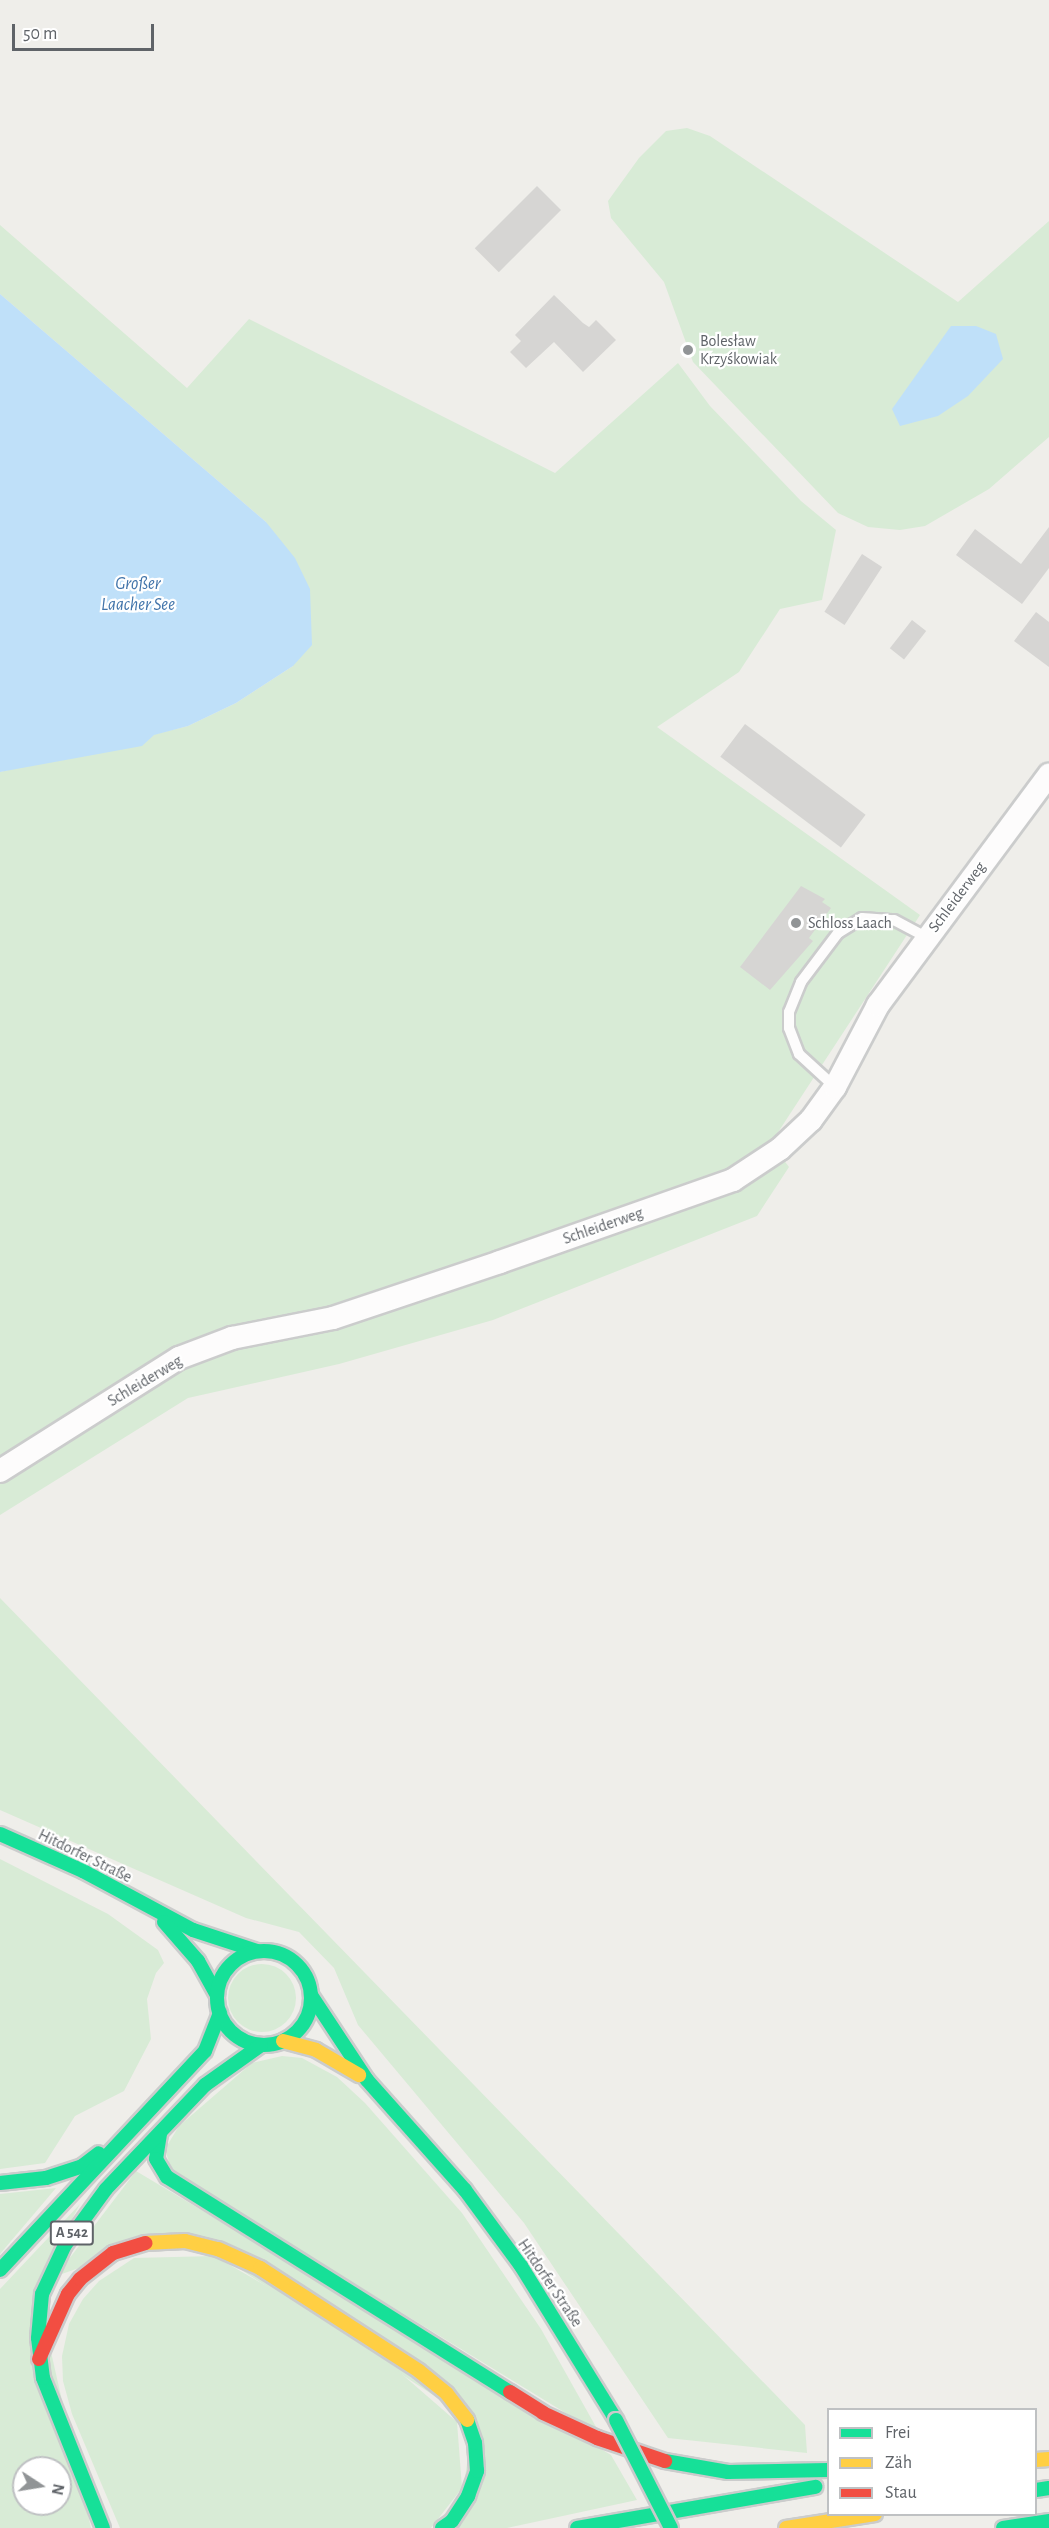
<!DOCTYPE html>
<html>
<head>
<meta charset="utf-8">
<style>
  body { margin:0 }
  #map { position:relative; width:1049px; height:2528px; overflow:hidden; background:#efeeea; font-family:"Alegreya Sans",sans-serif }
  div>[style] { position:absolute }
  .green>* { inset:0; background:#d8ebd6 }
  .round { border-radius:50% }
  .water>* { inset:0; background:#bfe0f9 }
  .building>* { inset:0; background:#d6d5d3; transform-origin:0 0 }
  .roads { filter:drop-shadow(2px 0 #cbcccc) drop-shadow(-2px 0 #cbcccc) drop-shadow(0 2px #cbcccc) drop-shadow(0 -2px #cbcccc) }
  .lane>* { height:10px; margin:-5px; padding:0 5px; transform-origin:5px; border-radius:5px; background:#fdfcfc }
  .street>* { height:22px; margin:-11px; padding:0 11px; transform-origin:11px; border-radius:11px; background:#fdfcfc }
  .fast>* { height:14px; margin:-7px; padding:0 7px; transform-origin:7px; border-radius:7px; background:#16e098 }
  .fast>.ring { margin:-7px; padding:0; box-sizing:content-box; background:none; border:14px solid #16e098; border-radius:50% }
  .slow>* { height:14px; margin:-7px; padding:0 7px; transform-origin:7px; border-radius:7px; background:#ffcf43 }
  .jam>* { height:14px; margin:-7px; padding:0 7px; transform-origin:7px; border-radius:7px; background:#f24e42 }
  .bridges { filter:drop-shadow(2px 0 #cacacb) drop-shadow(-2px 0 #cacacb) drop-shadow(0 2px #cacacb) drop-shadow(0 -2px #cacacb) }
  .fast-bridge>* { height:14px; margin:-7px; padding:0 7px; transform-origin:7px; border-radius:7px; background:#16e098 }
  .dots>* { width:16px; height:16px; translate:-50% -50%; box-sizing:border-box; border:3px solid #fff; border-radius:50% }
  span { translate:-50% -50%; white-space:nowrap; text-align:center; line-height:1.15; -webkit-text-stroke:4.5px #fff; paint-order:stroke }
  .shield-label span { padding:2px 4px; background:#fff; border:2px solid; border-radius:4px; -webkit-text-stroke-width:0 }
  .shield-label { font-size:15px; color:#5f6368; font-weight:700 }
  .poi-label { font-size:16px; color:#5f6368 }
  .left { translate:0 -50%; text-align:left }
  .street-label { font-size:16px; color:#5f6368 }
  .water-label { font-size:18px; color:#4174aa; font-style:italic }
  .legend { position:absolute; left:827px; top:2408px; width:210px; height:108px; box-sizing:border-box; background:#fff; border:2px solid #bfc1c3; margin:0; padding:8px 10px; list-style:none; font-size:18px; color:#5f6368 }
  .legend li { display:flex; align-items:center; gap:12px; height:30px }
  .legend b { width:30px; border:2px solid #bfc1c3 }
  .north { position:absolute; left:12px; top:2456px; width:60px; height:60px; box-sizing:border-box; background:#fff; border:2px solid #bfc1c3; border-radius:50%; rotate:102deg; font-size:16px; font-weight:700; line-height:24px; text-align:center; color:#5f6368 }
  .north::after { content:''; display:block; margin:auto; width:21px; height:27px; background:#919496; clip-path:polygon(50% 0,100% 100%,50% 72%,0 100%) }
  .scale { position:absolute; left:12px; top:24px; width:142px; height:27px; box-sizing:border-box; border:3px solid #5f6368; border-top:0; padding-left:8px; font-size:18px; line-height:21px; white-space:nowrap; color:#5f6368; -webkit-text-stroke:4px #fff; paint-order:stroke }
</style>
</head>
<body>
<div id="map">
  <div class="green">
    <i style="clip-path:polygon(687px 128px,710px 136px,958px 302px,1049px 221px,1049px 437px,989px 489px,925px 526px,900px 530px,868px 527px,838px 513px,693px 362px,664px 282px,611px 218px,608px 201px,639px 158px,666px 131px)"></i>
    <i style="clip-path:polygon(0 225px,187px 388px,249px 319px,555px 473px,678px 363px,710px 406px,801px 501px,836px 530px,822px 600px,780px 609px,739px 672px,657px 727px,920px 915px,771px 1143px,789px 1167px,757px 1216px,493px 1320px,339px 1364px,188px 1398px,0 1515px,0 772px,188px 726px,236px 703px,293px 666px,266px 522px,0 294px)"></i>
    <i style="clip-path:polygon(0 1598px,805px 2425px,807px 2453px,668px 2438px,524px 2223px,358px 2025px,334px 1968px,299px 1932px,246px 1918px,0 1810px)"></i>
    <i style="clip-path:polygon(0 1859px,108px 1914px,158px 1950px,164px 1963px,156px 1973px,147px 1999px,151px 2039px,124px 2091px,75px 2116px,45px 2163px,0 2169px)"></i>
    <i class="round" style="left:228px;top:1964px;width:68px;height:68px"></i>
    <i style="clip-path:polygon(282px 2056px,302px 2058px,337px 2077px,365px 2103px,462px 2213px,541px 2329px,600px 2434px,172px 2172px,165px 2149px,179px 2126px,252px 2063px)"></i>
    <i style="clip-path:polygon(136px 2171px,611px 2455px,637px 2500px,507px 2528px,458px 2528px,473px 2421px,183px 2232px,56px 2276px)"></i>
    <i style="clip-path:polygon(56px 2188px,0 2254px,0 2194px)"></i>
    <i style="clip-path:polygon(evenodd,80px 2204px,36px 2286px,91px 2528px,0 2528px,0 2289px,80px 2204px,24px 2468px,60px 2468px,60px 2504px,24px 2504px,24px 2468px)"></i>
    <i style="clip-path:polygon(214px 2256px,366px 2343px,457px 2422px,462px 2488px,431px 2528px,120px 2528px,72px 2414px,63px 2381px,62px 2356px,69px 2324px,83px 2299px,99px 2281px,134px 2258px)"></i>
  </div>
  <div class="water">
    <i style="clip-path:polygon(0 294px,266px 522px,295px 558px,310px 589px,312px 645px,293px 666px,236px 703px,188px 726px,154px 735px,142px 746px,0 772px)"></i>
    <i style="clip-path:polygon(951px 326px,976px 326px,996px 334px,1003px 359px,968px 396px,938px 416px,900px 426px,892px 409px)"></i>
  </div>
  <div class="building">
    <i style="left:537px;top:186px;width:34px;height:88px;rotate:45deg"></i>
    <i style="clip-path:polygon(554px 295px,583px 323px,589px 327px,596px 320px,616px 340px,583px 372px,554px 342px,526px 368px,510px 352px,521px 341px,515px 335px)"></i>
    <i style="clip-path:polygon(1049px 527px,1049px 568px,1022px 604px,956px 555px,975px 529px,1021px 564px)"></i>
    <i style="left:862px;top:554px;width:24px;height:69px;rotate:33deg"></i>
    <i style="clip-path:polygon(1036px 612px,1049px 622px,1049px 667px,1014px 641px)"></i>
    <i style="left:912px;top:620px;width:18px;height:36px;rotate:38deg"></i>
    <i style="left:745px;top:724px;width:151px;height:41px;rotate:37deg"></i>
    <i style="clip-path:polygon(801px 886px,825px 899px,822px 902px,831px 908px,809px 938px,813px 941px,770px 990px,740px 967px)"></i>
  </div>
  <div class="roads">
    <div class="lane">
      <i style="left:835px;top:1087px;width:49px;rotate:-137.5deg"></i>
      <i style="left:799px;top:1054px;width:28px;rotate:-111deg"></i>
      <i style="left:789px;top:1028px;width:16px;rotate:-90deg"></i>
      <i style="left:789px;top:1012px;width:32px;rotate:-68deg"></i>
      <i style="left:801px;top:982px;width:61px;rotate:-52.9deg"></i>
      <i style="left:838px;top:933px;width:28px;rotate:-32deg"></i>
      <i style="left:862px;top:918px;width:32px;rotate:4deg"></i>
      <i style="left:894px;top:920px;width:36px;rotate:28deg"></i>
    </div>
    <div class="street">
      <i style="left:0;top:1471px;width:212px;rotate:-32.3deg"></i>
      <i style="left:179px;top:1358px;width:57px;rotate:-20.7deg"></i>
      <i style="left:232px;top:1338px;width:103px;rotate:-11.2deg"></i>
      <i style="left:333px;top:1318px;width:176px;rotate:-18.5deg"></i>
      <i style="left:500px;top:1262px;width:247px;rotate:-19.4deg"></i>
      <i style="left:733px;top:1180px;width:56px;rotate:-33.4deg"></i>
      <i style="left:780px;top:1149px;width:42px;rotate:-43.1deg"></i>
      <i style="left:811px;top:1120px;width:41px;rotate:-54deg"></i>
      <i style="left:835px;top:1087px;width:93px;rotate:-62.3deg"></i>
      <i style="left:878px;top:1005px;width:287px;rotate:-53.4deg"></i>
    </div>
    <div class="fast">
      <i style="left:0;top:1834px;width:91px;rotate:24deg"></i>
      <i style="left:83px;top:1871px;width:125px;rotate:28.2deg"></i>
      <i style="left:193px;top:1930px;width:67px;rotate:18.2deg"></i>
      <i style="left:164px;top:1922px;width:52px;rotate:48.9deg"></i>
      <i style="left:198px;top:1961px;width:39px;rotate:61deg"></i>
      <i class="ring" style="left:217px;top:1951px;width:80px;height:80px"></i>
      <i style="left:311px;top:1995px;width:102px;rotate:56.6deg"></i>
      <i style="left:367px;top:2080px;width:147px;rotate:48.3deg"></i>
      <i style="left:465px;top:2190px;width:94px;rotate:53.6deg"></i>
      <i style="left:521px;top:2266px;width:181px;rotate:58.3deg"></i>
      <i style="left:160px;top:2134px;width:25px;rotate:99deg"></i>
      <i style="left:156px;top:2159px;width:21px;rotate:59deg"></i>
      <i style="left:167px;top:2177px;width:405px;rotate:32.1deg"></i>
      <i style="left:0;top:2183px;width:46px;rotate:-6.2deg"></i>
      <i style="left:46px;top:2178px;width:38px;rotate:-18deg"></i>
      <i style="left:82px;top:2166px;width:21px;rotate:-37deg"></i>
      <i style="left:0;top:2270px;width:300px;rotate:-46.9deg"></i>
      <i style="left:205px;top:2051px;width:41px;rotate:-68.5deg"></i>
      <i style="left:665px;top:2461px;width:64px;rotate:9.9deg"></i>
      <i style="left:728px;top:2472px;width:100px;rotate:-1.1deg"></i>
      <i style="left:1036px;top:2490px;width:13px;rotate:-9deg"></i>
      <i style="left:103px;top:2528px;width:162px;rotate:-111.8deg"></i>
      <i style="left:43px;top:2378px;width:40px;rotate:-97.1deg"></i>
      <i style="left:38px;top:2338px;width:44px;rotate:-84.8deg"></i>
      <i style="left:42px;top:2294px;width:54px;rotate:-64.9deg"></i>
      <i style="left:65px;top:2245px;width:69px;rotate:-53.8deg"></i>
      <i style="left:106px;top:2189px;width:144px;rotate:-46.4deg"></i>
      <i style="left:205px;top:2085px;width:69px;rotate:-35.5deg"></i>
      <i style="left:442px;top:2528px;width:12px;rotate:-35deg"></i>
      <i style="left:452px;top:2521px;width:30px;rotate:-57deg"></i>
      <i style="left:468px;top:2496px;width:27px;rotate:-70deg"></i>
      <i style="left:477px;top:2471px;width:28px;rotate:-94deg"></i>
      <i style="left:475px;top:2443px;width:24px;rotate:-109deg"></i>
      <i style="left:577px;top:2528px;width:242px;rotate:-9.8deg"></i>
      <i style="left:1003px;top:2528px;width:47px;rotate:-8.7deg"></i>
    </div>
    <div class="slow">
      <i style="left:283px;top:2041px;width:34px;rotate:15deg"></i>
      <i style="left:316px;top:2050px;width:50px;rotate:30.2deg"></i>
      <i style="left:145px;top:2243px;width:40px;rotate:-2.9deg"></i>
      <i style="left:185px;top:2241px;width:34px;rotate:14deg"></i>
      <i style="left:218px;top:2249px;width:46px;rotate:24.3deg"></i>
      <i style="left:260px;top:2268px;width:189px;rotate:32.9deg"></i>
      <i style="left:419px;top:2371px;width:36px;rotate:39deg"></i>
      <i style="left:447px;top:2394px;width:33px;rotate:52deg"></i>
      <i style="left:1036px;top:2460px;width:13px;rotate:-4deg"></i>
      <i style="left:786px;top:2528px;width:90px;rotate:-8.9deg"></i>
    </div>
    <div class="jam">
      <i style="left:39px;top:2359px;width:71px;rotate:-66deg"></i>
      <i style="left:68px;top:2294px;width:19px;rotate:-51deg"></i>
      <i style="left:80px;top:2279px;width:42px;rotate:-38.2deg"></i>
      <i style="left:113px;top:2253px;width:34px;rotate:-17deg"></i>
      <i style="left:510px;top:2392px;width:39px;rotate:32deg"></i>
      <i style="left:543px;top:2413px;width:60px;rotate:24.8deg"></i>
      <i style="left:597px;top:2438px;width:72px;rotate:18.7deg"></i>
    </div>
  </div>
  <div class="bridges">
    <div class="fast-bridge">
      <i style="left:616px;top:2420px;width:121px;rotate:63deg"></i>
    </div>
  </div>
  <div class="dots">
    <i style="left:688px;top:350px;background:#919496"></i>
    <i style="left:796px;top:923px;background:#919496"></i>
  </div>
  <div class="shield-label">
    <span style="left:72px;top:2233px">A 542</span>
  </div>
  <div class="poi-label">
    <span class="left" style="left:700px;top:350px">Bolesław<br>Krzyśkowiak</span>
    <span class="left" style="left:808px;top:923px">Schloss Laach</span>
  </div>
  <div class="street-label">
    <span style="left:957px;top:897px;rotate:-53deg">Schleiderweg</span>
    <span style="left:603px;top:1226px;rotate:-19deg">Schleiderweg</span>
    <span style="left:145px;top:1381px;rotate:-31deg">Schleiderweg</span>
    <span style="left:85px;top:1856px;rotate:26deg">Hitdorfer Straße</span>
    <span style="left:550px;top:2283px;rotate:56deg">Hitdorfer Straße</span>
  </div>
  <div class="water-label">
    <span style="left:138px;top:595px">Großer<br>Laacher See</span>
  </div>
  <ul class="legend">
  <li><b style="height:8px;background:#16e098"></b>Frei</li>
  <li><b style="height:8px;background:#ffcf43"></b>Zäh</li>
  <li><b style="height:8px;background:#f24e42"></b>Stau</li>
  </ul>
  <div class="north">N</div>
  <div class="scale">50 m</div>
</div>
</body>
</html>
